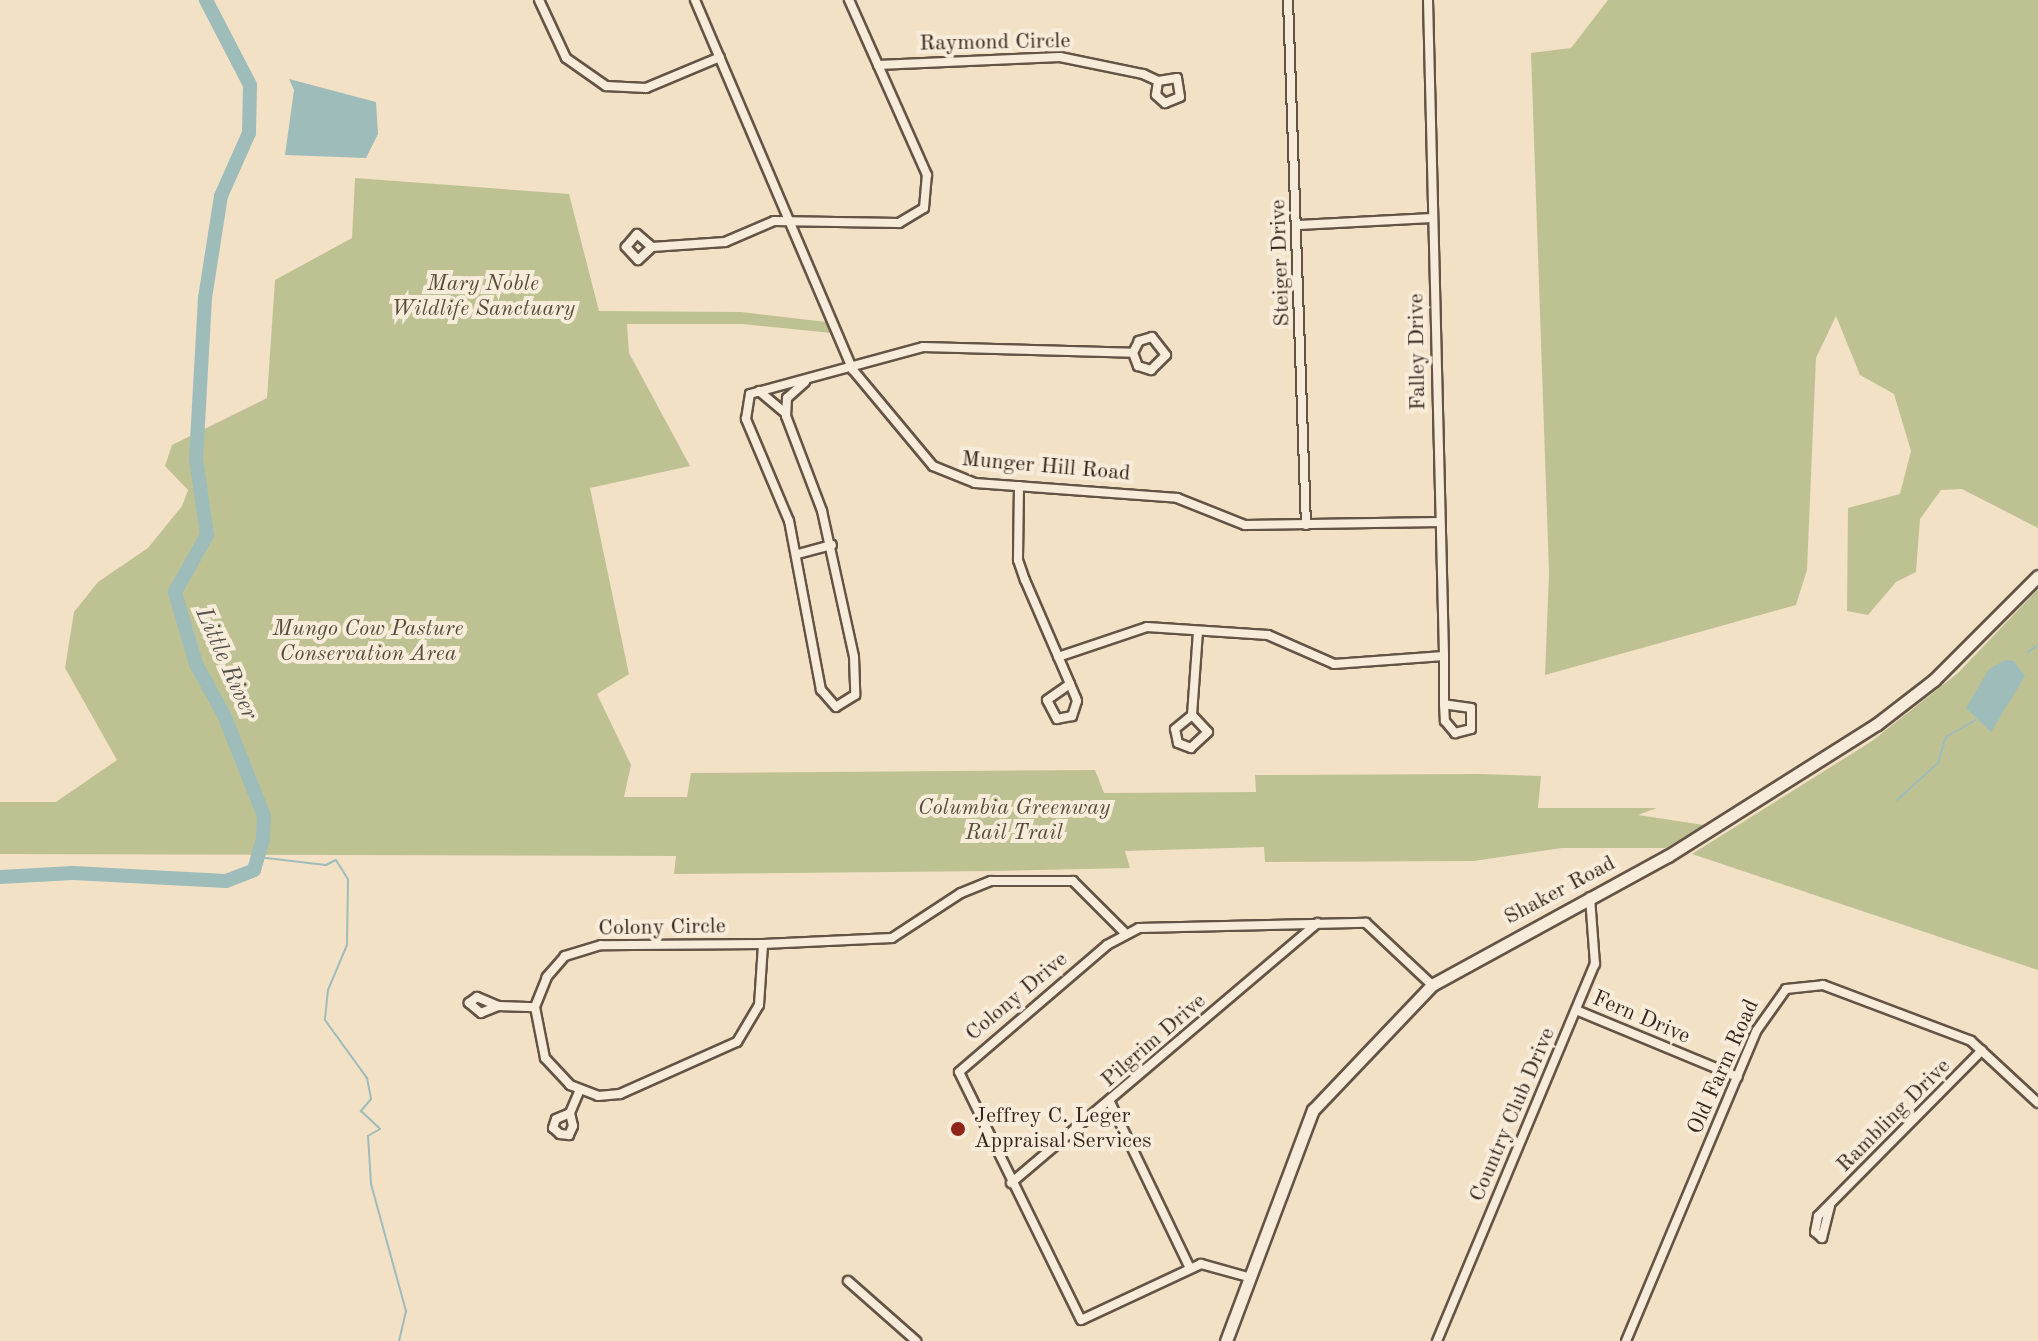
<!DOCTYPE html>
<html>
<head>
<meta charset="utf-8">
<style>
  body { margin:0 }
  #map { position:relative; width:2038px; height:1341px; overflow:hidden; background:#f3e1c6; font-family:"Old Standard TT",serif }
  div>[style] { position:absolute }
  .green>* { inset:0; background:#bec293 }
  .water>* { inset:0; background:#9dbcba }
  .stream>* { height:2px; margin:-1px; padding:0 1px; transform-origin:1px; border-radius:1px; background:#9dbcba }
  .river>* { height:14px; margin:-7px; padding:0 7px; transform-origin:7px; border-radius:7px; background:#9dbcba }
  .roads { filter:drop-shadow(2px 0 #645446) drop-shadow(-2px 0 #645446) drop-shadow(0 2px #645446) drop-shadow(0 -2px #645446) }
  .street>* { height:8px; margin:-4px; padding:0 4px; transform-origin:4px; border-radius:4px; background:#f7ecda }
  .secondary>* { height:11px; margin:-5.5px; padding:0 5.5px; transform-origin:5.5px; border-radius:5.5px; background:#f7ecda }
  .dots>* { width:22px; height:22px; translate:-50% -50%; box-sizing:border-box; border:4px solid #f7ecda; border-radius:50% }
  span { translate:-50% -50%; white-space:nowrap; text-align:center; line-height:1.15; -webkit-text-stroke:8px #f7ecda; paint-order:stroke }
  .street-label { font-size:22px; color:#35251c }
  .park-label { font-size:22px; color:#574c3a; font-style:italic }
  .poi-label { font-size:22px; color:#35251c }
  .left { translate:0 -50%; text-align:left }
  .water-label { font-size:24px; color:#54524b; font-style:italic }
</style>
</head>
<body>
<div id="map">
  <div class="green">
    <i style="clip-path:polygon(1608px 0,2038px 0,2038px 528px,1962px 489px,1941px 490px,1920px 519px,1916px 572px,1896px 582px,1868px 615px,1847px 611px,1848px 508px,1900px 494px,1911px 451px,1894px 394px,1860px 375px,1836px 316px,1816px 358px,1807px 570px,1796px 605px,1545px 675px,1549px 573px,1531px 53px,1571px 48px)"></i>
    <i style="clip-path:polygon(355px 178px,569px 194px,599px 311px,741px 312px,827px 322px,832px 333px,742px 324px,627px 324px,629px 353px,690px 466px,590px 488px,629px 674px,597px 694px,631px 765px,624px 797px,687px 797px,691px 773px,1095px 770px,1104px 793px,1256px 792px,1255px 775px,1480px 774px,1541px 776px,1538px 808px,1657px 808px,1638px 815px,1704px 825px,1666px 848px,1562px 848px,1474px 861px,1265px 862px,1264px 847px,1125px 851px,1130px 868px,995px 871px,674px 874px,676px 856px,0 854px,0 802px,56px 802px,117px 760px,65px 668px,74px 612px,98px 582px,148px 548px,182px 506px,188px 490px,165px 466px,172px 445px,267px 398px,275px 280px,352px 238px)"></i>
    <i style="clip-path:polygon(2038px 589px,2038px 970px,1692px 854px,1872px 741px,1958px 673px)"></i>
  </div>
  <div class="water">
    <i style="clip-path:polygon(289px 79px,376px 102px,378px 134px,366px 158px,285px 155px,294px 90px)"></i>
    <i style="clip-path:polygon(2005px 660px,2014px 661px,2025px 676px,1991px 732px,1966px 708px,1989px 669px)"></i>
  </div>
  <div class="stream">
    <i style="left:2028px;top:652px;width:12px;rotate:-35deg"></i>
    <i style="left:1897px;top:800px;width:55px;rotate:-42.1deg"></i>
    <i style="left:1938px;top:763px;width:27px;rotate:-73deg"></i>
    <i style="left:1946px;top:737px;width:34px;rotate:-30deg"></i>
    <i style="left:258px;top:857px;width:68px;rotate:6.7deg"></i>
    <i style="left:326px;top:865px;width:11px;rotate:-27deg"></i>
    <i style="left:336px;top:860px;width:22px;rotate:58deg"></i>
    <i style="left:348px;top:879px;width:66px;rotate:90.9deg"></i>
    <i style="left:347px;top:945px;width:49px;rotate:112.9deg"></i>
    <i style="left:328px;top:990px;width:30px;rotate:96deg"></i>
    <i style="left:325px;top:1020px;width:72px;rotate:54.1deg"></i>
    <i style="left:367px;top:1078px;width:21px;rotate:79deg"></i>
    <i style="left:371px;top:1099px;width:16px;rotate:130deg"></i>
    <i style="left:361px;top:1111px;width:26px;rotate:43deg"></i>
    <i style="left:380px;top:1129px;width:14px;rotate:150deg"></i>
    <i style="left:368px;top:1136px;width:48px;rotate:86.4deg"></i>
    <i style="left:371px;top:1184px;width:132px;rotate:74.6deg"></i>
    <i style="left:406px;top:1311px;width:31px;rotate:103deg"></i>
  </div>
  <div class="river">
    <i style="left:0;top:877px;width:73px;rotate:-3.1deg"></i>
    <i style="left:73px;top:873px;width:153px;rotate:3deg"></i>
    <i style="left:226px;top:881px;width:30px;rotate:-21deg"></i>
    <i style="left:254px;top:870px;width:32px;rotate:-74deg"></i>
    <i style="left:263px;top:839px;width:23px;rotate:-88deg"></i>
    <i style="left:264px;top:816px;width:109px;rotate:-111.6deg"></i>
    <i style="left:224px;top:715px;width:58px;rotate:-118.8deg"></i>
    <i style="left:196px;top:664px;width:75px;rotate:-106.3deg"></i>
    <i style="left:175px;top:592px;width:65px;rotate:-60.7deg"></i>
    <i style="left:207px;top:535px;width:77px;rotate:-98.2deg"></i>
    <i style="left:196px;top:459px;width:161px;rotate:-86.8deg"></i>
    <i style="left:205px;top:298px;width:103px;rotate:-81.1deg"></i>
    <i style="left:221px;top:196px;width:69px;rotate:-66deg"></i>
    <i style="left:249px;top:133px;width:48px;rotate:-88.8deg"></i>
    <i style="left:250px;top:85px;width:96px;rotate:-117.4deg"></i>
  </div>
  <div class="roads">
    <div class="street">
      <i style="left:539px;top:0;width:64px;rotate:65deg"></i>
      <i style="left:566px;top:58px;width:49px;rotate:35deg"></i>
      <i style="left:606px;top:86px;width:40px;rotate:2.9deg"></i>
      <i style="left:646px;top:88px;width:80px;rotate:-22.7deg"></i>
      <i style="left:695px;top:0;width:402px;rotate:66.9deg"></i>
      <i style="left:853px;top:370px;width:125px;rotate:50.2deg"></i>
      <i style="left:933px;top:466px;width:45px;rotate:22deg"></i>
      <i style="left:975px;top:483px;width:203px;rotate:4.2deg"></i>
      <i style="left:1177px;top:498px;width:73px;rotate:21.7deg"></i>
      <i style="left:1245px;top:525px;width:195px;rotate:-0.9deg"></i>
      <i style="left:1288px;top:0;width:525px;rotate:88.04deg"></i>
      <i style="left:1428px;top:0;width:656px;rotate:88.6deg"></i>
      <i style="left:1444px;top:656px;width:48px;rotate:90deg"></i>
      <i style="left:1444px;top:704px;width:17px;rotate:87deg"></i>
      <i style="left:1445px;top:721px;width:16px;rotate:50deg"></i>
      <i style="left:1455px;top:733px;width:16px;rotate:-14deg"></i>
      <i style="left:1471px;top:729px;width:21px;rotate:-90deg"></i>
      <i style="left:1471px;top:708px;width:27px;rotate:-172deg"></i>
      <i style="left:878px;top:65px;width:182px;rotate:-2.5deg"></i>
      <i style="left:1060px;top:57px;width:85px;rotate:11.6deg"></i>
      <i style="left:1143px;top:74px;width:17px;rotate:25deg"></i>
      <i style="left:1158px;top:81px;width:14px;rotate:98deg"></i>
      <i style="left:1156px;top:95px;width:12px;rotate:42deg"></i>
      <i style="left:1165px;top:103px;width:16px;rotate:-22deg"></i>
      <i style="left:1180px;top:97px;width:19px;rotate:-99deg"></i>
      <i style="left:1177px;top:78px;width:19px;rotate:171deg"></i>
      <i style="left:1298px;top:225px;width:135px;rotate:-3deg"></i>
      <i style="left:652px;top:247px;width:19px;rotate:137deg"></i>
      <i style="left:638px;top:260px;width:18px;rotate:-133deg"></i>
      <i style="left:626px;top:247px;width:17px;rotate:-50deg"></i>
      <i style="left:637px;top:234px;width:20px;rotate:41deg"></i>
      <i style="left:652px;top:247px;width:73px;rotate:-3.9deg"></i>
      <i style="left:725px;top:242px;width:53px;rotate:-23.2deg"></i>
      <i style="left:774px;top:221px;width:125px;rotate:0.9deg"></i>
      <i style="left:899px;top:223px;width:29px;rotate:-31deg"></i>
      <i style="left:924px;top:208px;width:33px;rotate:-85deg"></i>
      <i style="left:927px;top:175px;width:192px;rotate:-114deg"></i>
      <i style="left:805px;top:382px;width:24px;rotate:138deg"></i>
      <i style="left:787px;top:398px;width:18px;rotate:93deg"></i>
      <i style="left:786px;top:416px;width:102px;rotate:69.2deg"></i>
      <i style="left:822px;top:511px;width:149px;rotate:77.6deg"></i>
      <i style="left:854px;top:657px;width:38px;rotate:88deg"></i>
      <i style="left:855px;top:695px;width:22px;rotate:148deg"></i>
      <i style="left:836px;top:707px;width:23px;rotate:-131deg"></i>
      <i style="left:821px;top:690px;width:172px;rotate:-100.7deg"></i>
      <i style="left:789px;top:521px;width:111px;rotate:-112.9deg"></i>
      <i style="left:746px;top:419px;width:25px;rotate:-81deg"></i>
      <i style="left:750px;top:394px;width:179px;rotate:-15.2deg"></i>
      <i style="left:923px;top:347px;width:210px;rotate:1.6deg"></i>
      <i style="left:1133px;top:353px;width:14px;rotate:69deg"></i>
      <i style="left:1138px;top:366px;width:14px;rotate:17deg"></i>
      <i style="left:1151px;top:370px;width:21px;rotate:-45deg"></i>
      <i style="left:1166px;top:355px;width:23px;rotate:-128deg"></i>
      <i style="left:1152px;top:337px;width:14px;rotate:163deg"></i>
      <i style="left:1139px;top:341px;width:13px;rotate:117deg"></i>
      <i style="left:759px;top:391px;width:33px;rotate:40deg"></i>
      <i style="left:1019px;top:486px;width:74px;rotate:90.8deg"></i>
      <i style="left:1018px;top:560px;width:21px;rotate:71deg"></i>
      <i style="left:1025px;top:580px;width:113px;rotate:66.6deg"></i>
      <i style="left:1070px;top:684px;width:15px;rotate:67deg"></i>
      <i style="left:1076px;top:698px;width:3px;rotate:72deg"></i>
      <i style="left:1077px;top:701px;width:16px;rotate:108deg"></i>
      <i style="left:1072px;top:716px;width:15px;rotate:169deg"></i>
      <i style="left:1057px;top:719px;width:21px;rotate:-118deg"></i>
      <i style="left:1047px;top:700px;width:28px;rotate:-35deg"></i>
      <i style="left:798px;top:554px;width:35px;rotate:-15deg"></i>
      <i style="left:1058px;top:657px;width:94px;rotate:-18.6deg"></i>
      <i style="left:1147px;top:627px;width:121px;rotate:3.8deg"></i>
      <i style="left:1268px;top:635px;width:72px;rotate:23.7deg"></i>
      <i style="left:1334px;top:664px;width:110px;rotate:-4.2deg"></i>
      <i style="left:1192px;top:715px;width:23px;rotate:47deg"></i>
      <i style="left:1208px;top:732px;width:23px;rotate:137deg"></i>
      <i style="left:1191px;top:748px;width:14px;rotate:-159deg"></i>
      <i style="left:1178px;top:743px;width:14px;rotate:-102deg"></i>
      <i style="left:1175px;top:729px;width:22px;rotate:-39deg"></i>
      <i style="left:1192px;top:715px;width:84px;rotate:-85.9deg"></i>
      <i style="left:763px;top:944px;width:162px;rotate:179.6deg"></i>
      <i style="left:601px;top:945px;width:38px;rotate:163deg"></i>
      <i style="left:565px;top:956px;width:28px;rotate:131deg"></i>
      <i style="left:547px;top:977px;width:32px;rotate:112deg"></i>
      <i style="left:535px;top:1007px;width:52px;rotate:78.9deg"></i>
      <i style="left:545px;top:1058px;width:37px;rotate:47deg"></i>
      <i style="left:570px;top:1085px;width:30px;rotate:21deg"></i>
      <i style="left:598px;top:1096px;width:22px;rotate:-5deg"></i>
      <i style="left:620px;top:1094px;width:128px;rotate:-24deg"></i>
      <i style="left:737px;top:1042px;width:43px;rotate:-59.3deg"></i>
      <i style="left:759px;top:1005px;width:61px;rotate:-86.2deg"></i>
      <i style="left:763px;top:944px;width:129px;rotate:-2.7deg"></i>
      <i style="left:892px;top:938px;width:82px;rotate:-33.1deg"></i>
      <i style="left:961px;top:893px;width:32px;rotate:-22deg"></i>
      <i style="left:991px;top:881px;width:82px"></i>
      <i style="left:1073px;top:881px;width:72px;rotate:45deg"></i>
      <i style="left:498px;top:1006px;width:18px;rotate:158deg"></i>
      <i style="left:481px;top:1013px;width:16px;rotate:-140deg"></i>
      <i style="left:469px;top:1003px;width:10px;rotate:-37deg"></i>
      <i style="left:477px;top:997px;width:23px;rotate:23deg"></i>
      <i style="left:498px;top:1006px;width:37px;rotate:2deg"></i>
      <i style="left:1576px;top:1010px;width:175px;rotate:22.5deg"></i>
      <i style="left:1110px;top:1102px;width:184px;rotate:64.3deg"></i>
      <i style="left:570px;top:1113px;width:13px;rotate:77deg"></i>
      <i style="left:573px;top:1126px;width:10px;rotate:114deg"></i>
      <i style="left:569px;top:1135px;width:9px;rotate:-174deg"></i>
      <i style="left:560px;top:1134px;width:9px;rotate:-139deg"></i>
      <i style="left:553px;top:1128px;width:9px;rotate:-72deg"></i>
      <i style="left:556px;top:1119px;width:15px;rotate:-23deg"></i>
      <i style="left:570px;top:1113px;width:25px;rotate:-67deg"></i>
      <i style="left:1011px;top:1183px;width:402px;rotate:-40.3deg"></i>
      <i style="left:1830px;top:1206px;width:33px;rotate:104deg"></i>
      <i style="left:1822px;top:1238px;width:9px;rotate:-139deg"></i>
      <i style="left:1815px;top:1232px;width:16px;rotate:-79deg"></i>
      <i style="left:1818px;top:1216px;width:233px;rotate:-45.3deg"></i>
      <i style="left:1248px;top:1277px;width:49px;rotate:-164.5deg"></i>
      <i style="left:1201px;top:1264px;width:132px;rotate:155deg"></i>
      <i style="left:1081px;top:1320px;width:276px;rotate:-116.2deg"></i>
      <i style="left:959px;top:1072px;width:195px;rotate:-40.6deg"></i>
      <i style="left:1107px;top:945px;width:36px;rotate:-28deg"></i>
      <i style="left:1139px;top:928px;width:227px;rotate:-1.3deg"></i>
      <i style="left:1366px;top:923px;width:91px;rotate:43.2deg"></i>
      <i style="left:848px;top:1281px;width:91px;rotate:41.4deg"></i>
      <i style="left:1437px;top:1341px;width:409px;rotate:-67.3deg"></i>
      <i style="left:1595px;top:964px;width:67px;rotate:-94.3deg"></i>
      <i style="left:1626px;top:1341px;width:337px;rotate:-67.2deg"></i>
      <i style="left:1757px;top:1030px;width:50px;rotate:-54.7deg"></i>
      <i style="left:1786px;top:989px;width:37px;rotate:-6deg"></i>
      <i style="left:1823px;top:985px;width:158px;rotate:20.7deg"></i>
      <i style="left:1971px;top:1041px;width:91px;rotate:42.8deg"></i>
    </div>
    <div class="secondary">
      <i style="left:1226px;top:1341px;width:247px;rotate:-69.4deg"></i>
      <i style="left:1313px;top:1110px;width:173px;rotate:-46.4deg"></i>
      <i style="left:1432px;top:985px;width:269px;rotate:-28.7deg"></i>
      <i style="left:1668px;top:856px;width:247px;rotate:-32.3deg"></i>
      <i style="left:1877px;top:724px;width:72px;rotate:-37.7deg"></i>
      <i style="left:1934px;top:680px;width:147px;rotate:-45deg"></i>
    </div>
  </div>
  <div class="dots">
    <i style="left:958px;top:1129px;background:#8f2418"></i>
  </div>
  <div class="street-label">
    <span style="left:995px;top:43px;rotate:-1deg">Raymond Circle</span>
    <span style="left:1281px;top:263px;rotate:-92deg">Steiger Drive</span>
    <span style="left:1418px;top:352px;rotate:-91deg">Falley Drive</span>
    <span style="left:1046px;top:467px;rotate:5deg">Munger Hill Road</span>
    <span style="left:1560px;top:891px;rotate:-28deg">Shaker Road</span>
    <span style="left:662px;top:928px;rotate:-1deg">Colony Circle</span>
    <span style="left:1017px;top:997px;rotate:-40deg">Colony Drive</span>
    <span style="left:1641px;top:1018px;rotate:23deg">Fern Drive</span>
    <span style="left:1154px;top:1041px;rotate:-41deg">Pilgrim Drive</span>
    <span style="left:1724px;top:1067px;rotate:-66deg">Old Farm Road</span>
    <span style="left:1513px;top:1115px;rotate:-67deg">Country Club Drive</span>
    <span style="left:1894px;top:1116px;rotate:-45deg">Rambling Drive</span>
  </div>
  <div class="park-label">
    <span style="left:483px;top:297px">Mary Noble<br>Wildlife Sanctuary</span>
    <span style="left:368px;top:642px">Mungo Cow Pasture<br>Conservation Area</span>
    <span style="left:1014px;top:821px">Columbia Greenway<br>Rail Trail</span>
  </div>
  <div class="poi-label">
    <span class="left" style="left:974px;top:1129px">Jeffrey C. Leger<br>Appraisal Services</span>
  </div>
  <div class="water-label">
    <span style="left:225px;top:664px;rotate:66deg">Little River</span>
  </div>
</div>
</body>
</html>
